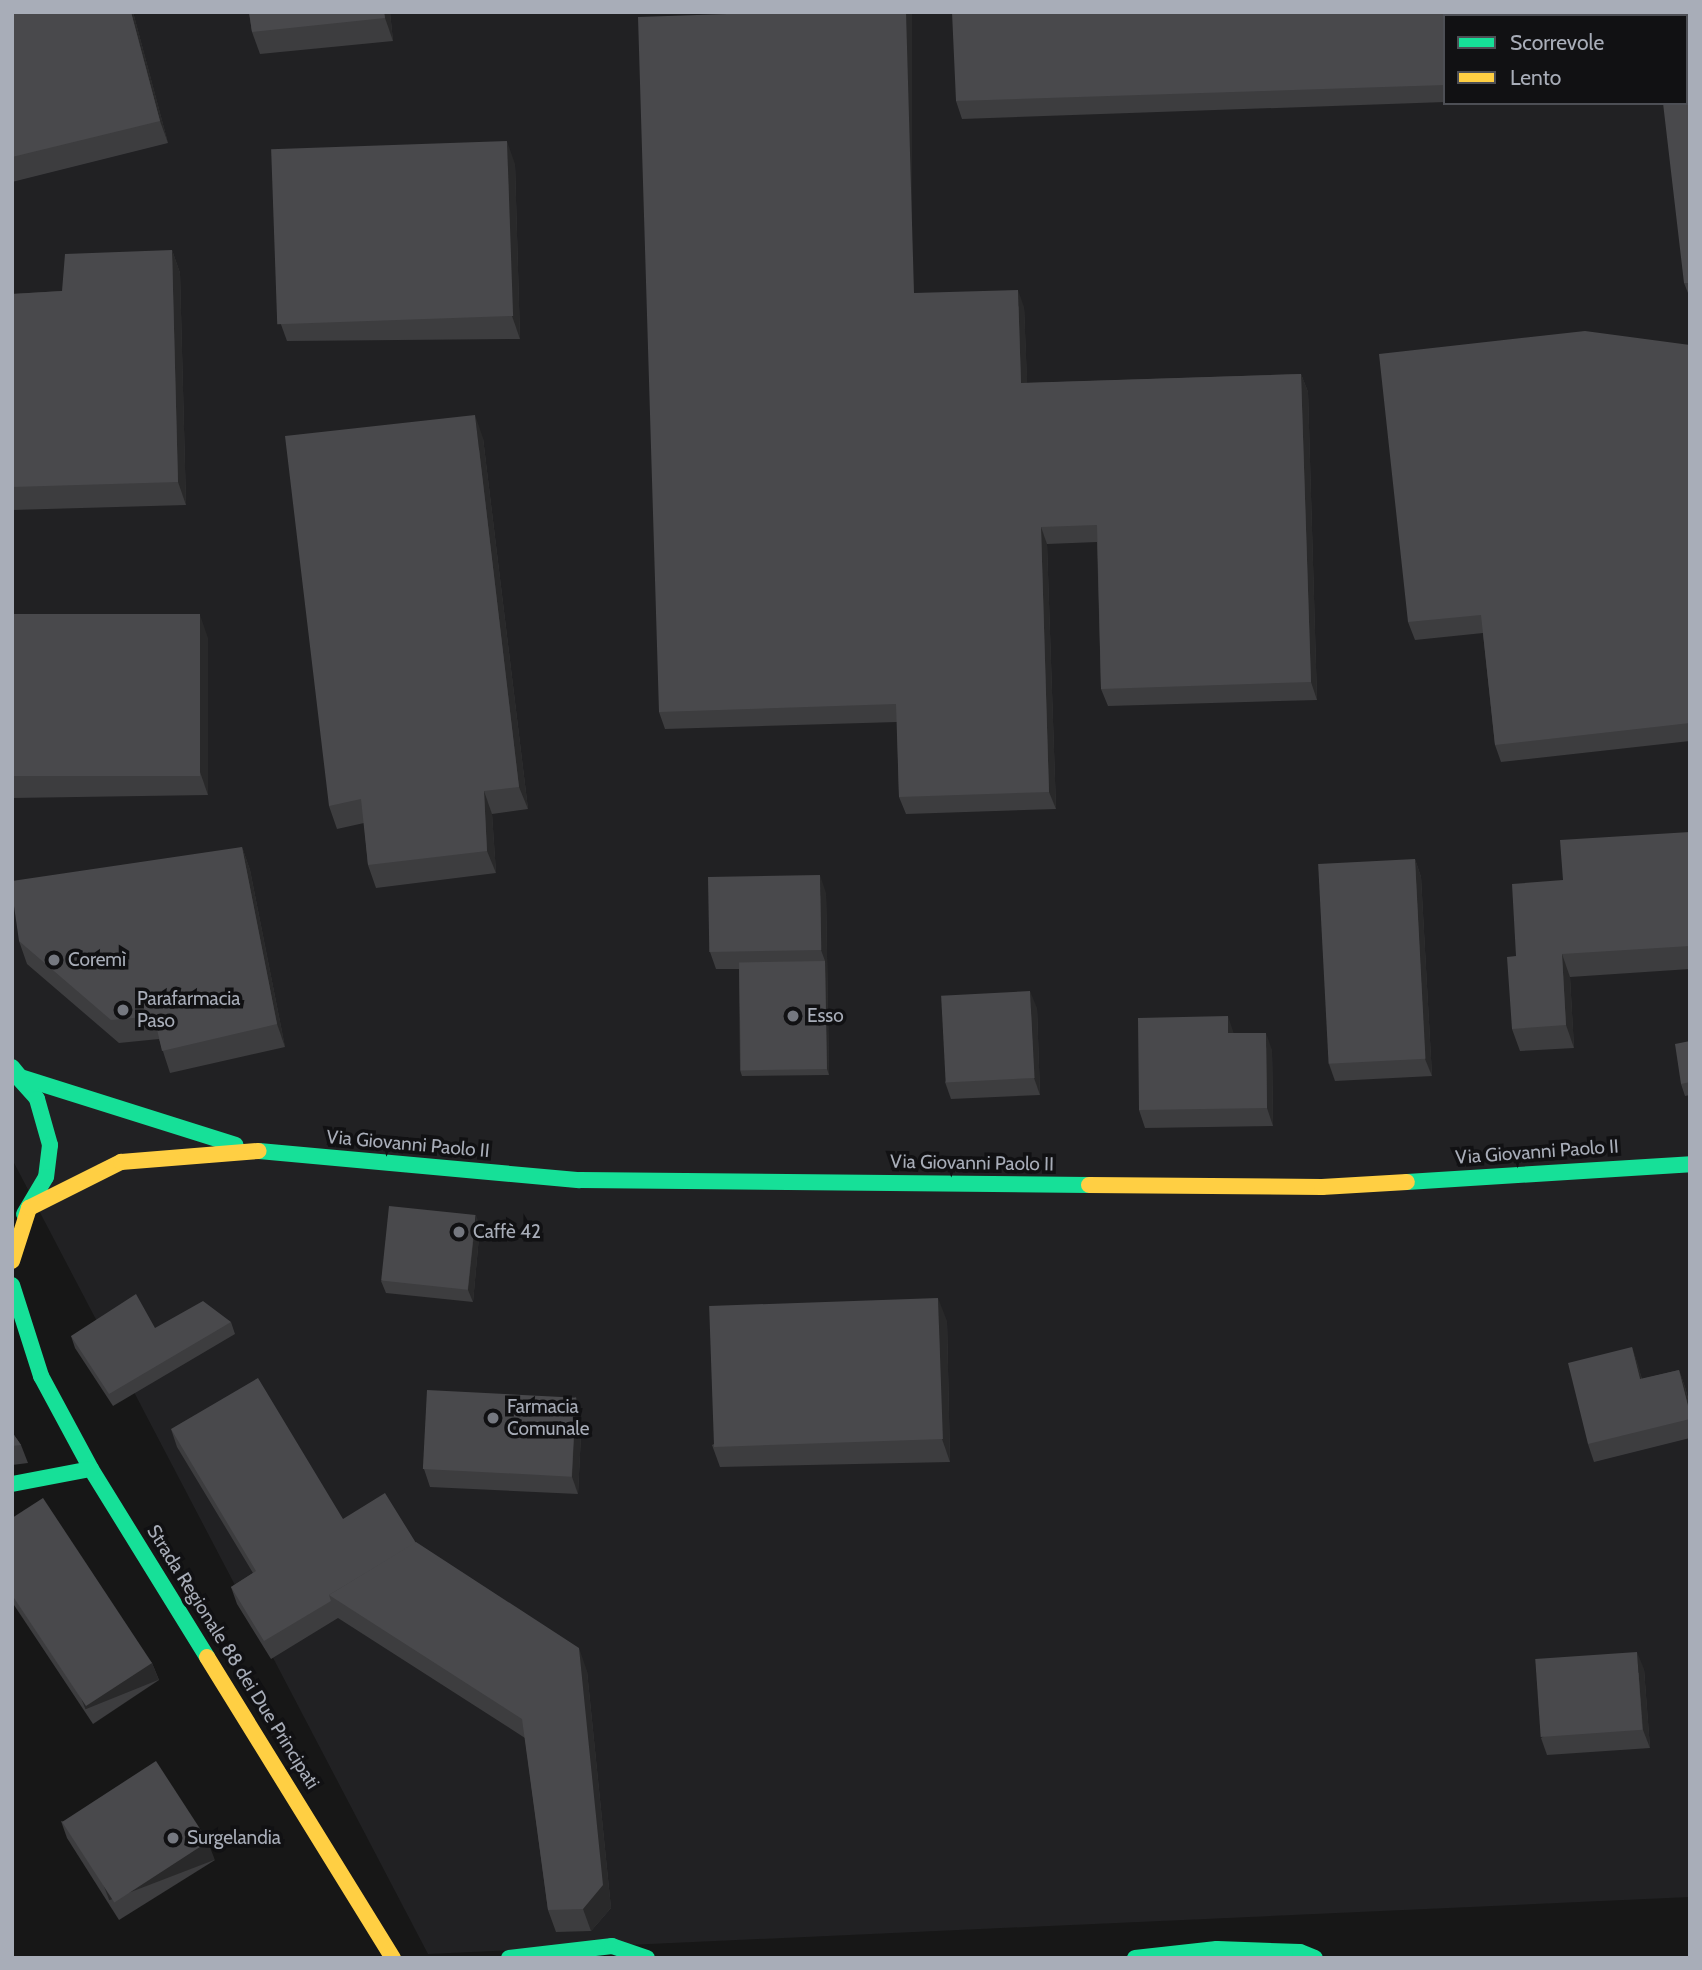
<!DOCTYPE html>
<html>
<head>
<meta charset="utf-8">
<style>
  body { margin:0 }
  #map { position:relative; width:1702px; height:1970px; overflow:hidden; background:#171717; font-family:Cabin,sans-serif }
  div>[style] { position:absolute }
  .built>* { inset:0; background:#212123 }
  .fast>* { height:16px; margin:-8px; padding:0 8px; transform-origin:8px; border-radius:8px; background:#16e098 }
  .slow>* { height:16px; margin:-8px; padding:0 8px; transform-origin:8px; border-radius:8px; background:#ffcf43 }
  .wall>* { inset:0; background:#3d3d3f }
  .shaded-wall>* { inset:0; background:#29292a; transform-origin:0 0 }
  .building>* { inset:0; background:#49494c; transform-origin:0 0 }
  .dots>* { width:19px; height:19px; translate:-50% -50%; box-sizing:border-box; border:4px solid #111113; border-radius:50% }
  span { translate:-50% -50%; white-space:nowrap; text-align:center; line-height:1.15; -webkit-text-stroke:7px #111113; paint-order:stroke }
  .poi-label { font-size:19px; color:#a8adb8 }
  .left { translate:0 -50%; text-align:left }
  .street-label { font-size:19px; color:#a8adb8 }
  .frame { position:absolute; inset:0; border:14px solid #a8adb8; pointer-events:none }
  .legend { position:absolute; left:1443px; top:14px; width:245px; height:91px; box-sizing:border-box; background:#111113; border:2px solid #4d4f55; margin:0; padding:9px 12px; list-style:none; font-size:21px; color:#a8adb8 }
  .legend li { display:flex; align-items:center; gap:14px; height:35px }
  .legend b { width:35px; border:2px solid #4d4f55 }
</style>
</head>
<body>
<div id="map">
  <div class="built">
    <i style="clip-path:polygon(evenodd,12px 12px,1690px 12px,1690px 1897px,428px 1954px,12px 1159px,12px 12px,1445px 16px,1686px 16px,1686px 103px,1445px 103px,1445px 16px)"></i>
  </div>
  <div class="fast">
    <i style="left:12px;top:1067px;width:13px;rotate:51deg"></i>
    <i style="left:20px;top:1077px;width:226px;rotate:17.5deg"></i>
    <i style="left:13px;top:1072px;width:36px;rotate:48deg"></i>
    <i style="left:37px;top:1099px;width:48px;rotate:74.2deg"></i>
    <i style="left:50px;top:1145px;width:32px;rotate:97deg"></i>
    <i style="left:46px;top:1177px;width:43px;rotate:120.7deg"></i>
    <i style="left:259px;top:1151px;width:322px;rotate:5.2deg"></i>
    <i style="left:580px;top:1180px;width:509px;rotate:0.56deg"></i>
    <i style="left:1407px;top:1182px;width:284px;rotate:-3.6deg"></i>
    <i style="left:12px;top:1285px;width:96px;rotate:72.3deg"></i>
    <i style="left:41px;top:1376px;width:106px;rotate:61.7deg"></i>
    <i style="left:91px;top:1469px;width:221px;rotate:58.3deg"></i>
    <i style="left:12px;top:1484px;width:80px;rotate:-10.8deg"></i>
    <i style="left:509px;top:1958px;width:104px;rotate:-6.6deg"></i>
    <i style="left:612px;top:1946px;width:37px;rotate:19deg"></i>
    <i style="left:1135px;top:1958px;width:82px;rotate:-6.3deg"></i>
    <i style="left:1217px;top:1949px;width:83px;rotate:2.1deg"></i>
    <i style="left:1300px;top:1952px;width:16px;rotate:22deg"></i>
  </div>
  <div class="slow">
    <i style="left:1089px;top:1185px;width:233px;rotate:0.5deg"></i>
    <i style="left:1322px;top:1187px;width:85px;rotate:-3.4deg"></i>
    <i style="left:12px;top:1261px;width:56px;rotate:-72.2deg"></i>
    <i style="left:29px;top:1208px;width:103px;rotate:-26.6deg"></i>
    <i style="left:121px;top:1162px;width:138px;rotate:-4.6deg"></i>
    <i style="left:207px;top:1657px;width:354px;rotate:58.3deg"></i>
  </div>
  <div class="wall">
    <i style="clip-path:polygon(12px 12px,133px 12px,168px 143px,12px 182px)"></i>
    <i style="clip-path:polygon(249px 12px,390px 12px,393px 41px,260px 54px,252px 32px)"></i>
    <i style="clip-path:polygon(1690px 12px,1690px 298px,1684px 283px)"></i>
    <i style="clip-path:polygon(1445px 16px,1445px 102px,962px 119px,956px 101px)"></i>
    <i style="clip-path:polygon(515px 164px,520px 339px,287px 341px,279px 319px)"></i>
    <i style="clip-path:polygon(172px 250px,180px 273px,186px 505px,12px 510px,12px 294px,62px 291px)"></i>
    <i style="clip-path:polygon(920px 293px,1024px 307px,1027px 383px,1301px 374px,1308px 392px,1317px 700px,1108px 706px,1101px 689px,1097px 542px,1047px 544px,1056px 809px,906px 814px,899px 797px,897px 722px,665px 729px,659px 712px)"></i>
    <i style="clip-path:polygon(1690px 345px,1690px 741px,1501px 762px,1495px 745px,1483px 633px,1415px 640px,1408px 622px)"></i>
    <i style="clip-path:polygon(483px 438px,528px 809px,492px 814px,496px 873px,376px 888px,368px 865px,364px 823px,337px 829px,329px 806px)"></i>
    <i style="clip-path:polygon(12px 614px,208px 638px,208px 795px,12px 798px)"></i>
    <i style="clip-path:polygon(1690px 832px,1690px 969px,1570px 977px,1574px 1048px,1520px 1051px,1512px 1029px,1516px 956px,1563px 880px)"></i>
    <i style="clip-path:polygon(242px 847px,250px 870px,285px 1047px,170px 1073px,159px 1039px,119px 1043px,27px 964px,19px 941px)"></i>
    <i style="clip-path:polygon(1415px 859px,1421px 877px,1432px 1076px,1335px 1081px,1329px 1064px)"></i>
    <i style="clip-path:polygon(826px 893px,829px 1075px,742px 1076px,740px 1070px,739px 969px,716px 969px,710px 952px)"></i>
    <i style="clip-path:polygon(1037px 1008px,1040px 1095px,951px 1099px,945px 1082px)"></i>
    <i style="clip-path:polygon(1234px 1033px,1272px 1050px,1273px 1126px,1145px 1128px,1139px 1110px)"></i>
    <i style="clip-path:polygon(1690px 1041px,1690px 1095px,1685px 1096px,1681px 1084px)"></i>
    <i style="clip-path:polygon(480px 1226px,473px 1302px,386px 1293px,381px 1281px)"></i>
    <i style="clip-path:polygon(947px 1321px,950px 1462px,720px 1467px,712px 1445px)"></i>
    <i style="clip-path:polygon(231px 1322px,235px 1334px,113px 1406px,75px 1348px,71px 1336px)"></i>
    <i style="clip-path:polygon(1632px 1347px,1642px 1379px,1679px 1370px,1685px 1387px,1690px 1406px,1690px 1438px,1594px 1462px,1588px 1444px)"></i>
    <i style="clip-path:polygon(576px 1397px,582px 1415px,578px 1494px,430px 1487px,424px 1469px)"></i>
    <i style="clip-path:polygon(171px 1429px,343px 1519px,416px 1543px,587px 1671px,611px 1908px,591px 1931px,556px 1932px,548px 1910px,525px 1738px,338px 1618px,271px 1659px,237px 1604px,231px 1587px,253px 1573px,177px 1447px)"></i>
    <i style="clip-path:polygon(12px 1432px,21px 1445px,28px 1463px,12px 1465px)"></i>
    <i style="clip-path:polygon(12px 1518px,152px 1663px,159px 1680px,93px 1724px,12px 1602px)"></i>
    <i style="clip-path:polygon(1644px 1669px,1650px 1748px,1547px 1755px,1541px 1738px)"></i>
    <i style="clip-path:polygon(61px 1821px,215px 1860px,119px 1920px,67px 1838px)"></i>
  </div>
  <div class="shaded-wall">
    <i style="clip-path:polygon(131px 12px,133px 12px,168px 143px,160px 121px)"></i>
    <i style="clip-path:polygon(384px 12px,390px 12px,393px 41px,385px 18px)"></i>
    <i style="left:906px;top:12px;width:6px;height:281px"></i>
    <i style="left:1484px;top:12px;width:6px;height:4px"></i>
    <i style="clip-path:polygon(507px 141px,515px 164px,520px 339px,512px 316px)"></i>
    <i style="clip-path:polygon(172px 250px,180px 273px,186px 505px,178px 482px)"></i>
    <i style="clip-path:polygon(1018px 290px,1024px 307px,1028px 401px,1021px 383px)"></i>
    <i style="clip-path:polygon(1301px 374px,1308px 392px,1317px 700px,1311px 682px)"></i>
    <i style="clip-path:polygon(475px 415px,483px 438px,528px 809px,519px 787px)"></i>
    <i style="clip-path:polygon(1041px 527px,1047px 544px,1056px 809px,1049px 792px)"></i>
    <i style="clip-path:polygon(200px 615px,208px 638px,208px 795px,200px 772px)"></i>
    <i style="clip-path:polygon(484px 791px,492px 814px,496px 873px,487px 851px)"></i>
    <i style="clip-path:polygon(242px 847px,250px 870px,285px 1047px,277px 1024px)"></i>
    <i style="clip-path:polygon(1415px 859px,1421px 877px,1432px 1076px,1425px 1059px)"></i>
    <i style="clip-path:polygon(820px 875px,826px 893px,829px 1075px,827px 1069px,825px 961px,821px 950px)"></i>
    <i style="clip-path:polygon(1562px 954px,1570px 977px,1574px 1048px,1566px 1025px)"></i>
    <i style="clip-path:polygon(1030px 991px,1037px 1008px,1040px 1095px,1034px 1078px)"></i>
    <i style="clip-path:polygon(1228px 1016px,1234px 1034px,1228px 1033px)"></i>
    <i style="clip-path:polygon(1266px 1033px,1272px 1050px,1273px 1126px,1267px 1108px)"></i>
    <i style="clip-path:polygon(476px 1215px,480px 1226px,473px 1302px,468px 1290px)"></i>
    <i style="clip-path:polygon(938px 1298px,947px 1321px,950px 1462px,942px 1439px)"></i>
    <i style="clip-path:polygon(1632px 1347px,1638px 1364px,1646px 1397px,1640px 1379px)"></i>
    <i style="clip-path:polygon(1679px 1370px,1685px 1387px,1690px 1406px,1690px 1414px)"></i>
    <i style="clip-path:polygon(576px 1397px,582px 1415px,578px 1494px,572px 1477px)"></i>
    <i style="clip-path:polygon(579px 1648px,587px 1671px,611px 1908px,591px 1931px,583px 1909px)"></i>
    <i style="clip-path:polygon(1637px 1652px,1644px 1669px,1650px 1748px,1643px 1730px)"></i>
    <i style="left:152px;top:1663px;width:18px;height:79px;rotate:68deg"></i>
    <i style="left:208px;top:1842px;width:19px;height:113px;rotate:69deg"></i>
  </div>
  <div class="building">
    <i style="clip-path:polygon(12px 12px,131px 12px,160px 121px,12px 157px)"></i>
    <i style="clip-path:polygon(249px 12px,384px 12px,385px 18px,252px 32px)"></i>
    <i style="clip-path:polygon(782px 12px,906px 12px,914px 293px,1018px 290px,1021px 383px,1301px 374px,1311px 682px,1101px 689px,1097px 525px,1041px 527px,1049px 792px,899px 797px,896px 704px,659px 712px,638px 17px)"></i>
    <i style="clip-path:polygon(952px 12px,1484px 12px,1484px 16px,1445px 16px,1445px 85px,956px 101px)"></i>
    <i style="clip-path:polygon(1653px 12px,1690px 12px,1690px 283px,1684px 283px,1663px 103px,1686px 103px,1686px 16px,1653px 16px)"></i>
    <i style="left:507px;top:141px;width:175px;height:236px;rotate:88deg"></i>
    <i style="clip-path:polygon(172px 250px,178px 482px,12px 487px,12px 294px,62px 291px,65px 254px)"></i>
    <i style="clip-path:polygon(1585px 331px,1690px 345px,1690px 723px,1495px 745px,1481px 615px,1408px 622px,1379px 354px)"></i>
    <i style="clip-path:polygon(475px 415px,519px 787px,484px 791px,487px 851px,368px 865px,361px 799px,329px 806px,285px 436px)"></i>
    <i style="left:12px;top:614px;width:188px;height:162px"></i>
    <i style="clip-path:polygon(1690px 832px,1690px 946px,1562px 954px,1566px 1025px,1512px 1029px,1507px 957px,1516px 956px,1512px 884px,1563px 880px,1560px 840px)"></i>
    <i style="clip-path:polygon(242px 847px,277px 1024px,162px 1051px,154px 1016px,111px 1020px,19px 941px,12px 892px,12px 881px)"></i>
    <i style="left:1415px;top:859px;width:200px;height:97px;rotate:87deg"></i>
    <i style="left:820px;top:875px;width:75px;height:112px;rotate:89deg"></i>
    <i style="left:825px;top:961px;width:108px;height:86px;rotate:89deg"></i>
    <i style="left:1030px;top:991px;width:87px;height:89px;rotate:87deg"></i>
    <i style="clip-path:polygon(1228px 1016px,1228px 1033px,1266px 1033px,1267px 1108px,1139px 1110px,1138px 1018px)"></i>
    <i style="clip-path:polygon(1690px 1041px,1690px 1082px,1681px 1084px,1675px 1044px)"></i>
    <i style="left:389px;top:1206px;width:87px;height:75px;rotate:6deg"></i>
    <i style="clip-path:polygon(136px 1294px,155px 1328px,203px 1301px,231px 1322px,109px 1394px,71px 1336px)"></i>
    <i style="left:938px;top:1298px;width:141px;height:229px;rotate:88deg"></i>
    <i style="clip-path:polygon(1632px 1347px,1640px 1379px,1679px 1370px,1690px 1414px,1690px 1419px,1588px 1444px,1568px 1363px)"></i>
    <i style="clip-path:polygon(258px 1378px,343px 1519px,385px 1493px,416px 1543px,329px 1595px,331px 1601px,264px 1641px,231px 1587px,256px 1571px,171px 1429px)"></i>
    <i style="left:427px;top:1390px;width:149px;height:79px;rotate:3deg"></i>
    <i style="clip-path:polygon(12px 1432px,21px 1445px,12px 1446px)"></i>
    <i style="clip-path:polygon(43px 1498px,152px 1663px,86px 1706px,12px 1595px,12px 1518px)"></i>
    <i style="clip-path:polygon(416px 1542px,579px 1648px,603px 1885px,583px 1909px,548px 1910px,522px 1719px,329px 1595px)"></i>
    <i style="left:1637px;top:1652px;width:78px;height:102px;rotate:86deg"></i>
    <i style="left:156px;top:1761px;width:96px;height:112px;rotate:57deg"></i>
  </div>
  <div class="dots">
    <i style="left:54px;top:960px;background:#757880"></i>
    <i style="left:123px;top:1010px;background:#757880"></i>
    <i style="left:793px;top:1016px;background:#757880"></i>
    <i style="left:459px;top:1232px;background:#757880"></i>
    <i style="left:493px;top:1418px;background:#757880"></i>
    <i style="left:173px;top:1838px;background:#757880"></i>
  </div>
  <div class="poi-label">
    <span class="left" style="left:68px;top:960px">Coremì</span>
    <span class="left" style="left:137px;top:1010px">Parafarmacia<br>Paso</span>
    <span class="left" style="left:807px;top:1016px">Esso</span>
    <span class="left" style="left:473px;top:1232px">Caffè 42</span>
    <span class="left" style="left:507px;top:1418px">Farmacia<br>Comunale</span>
    <span class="left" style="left:187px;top:1838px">Surgelandia</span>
  </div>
  <div class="street-label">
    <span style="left:408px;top:1144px;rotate:5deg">Via Giovanni Paolo II</span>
    <span style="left:1537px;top:1152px;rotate:-4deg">Via Giovanni Paolo II</span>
    <span style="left:972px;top:1163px;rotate:1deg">Via Giovanni Paolo II</span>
    <span style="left:233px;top:1657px;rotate:58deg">Strada Regionale 88 dei Due Principati</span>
  </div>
  <div class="frame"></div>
  <ul class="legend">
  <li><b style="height:9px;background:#16e098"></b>Scorrevole</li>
  <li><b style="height:9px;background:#ffcf43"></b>Lento</li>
  </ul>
</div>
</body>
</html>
